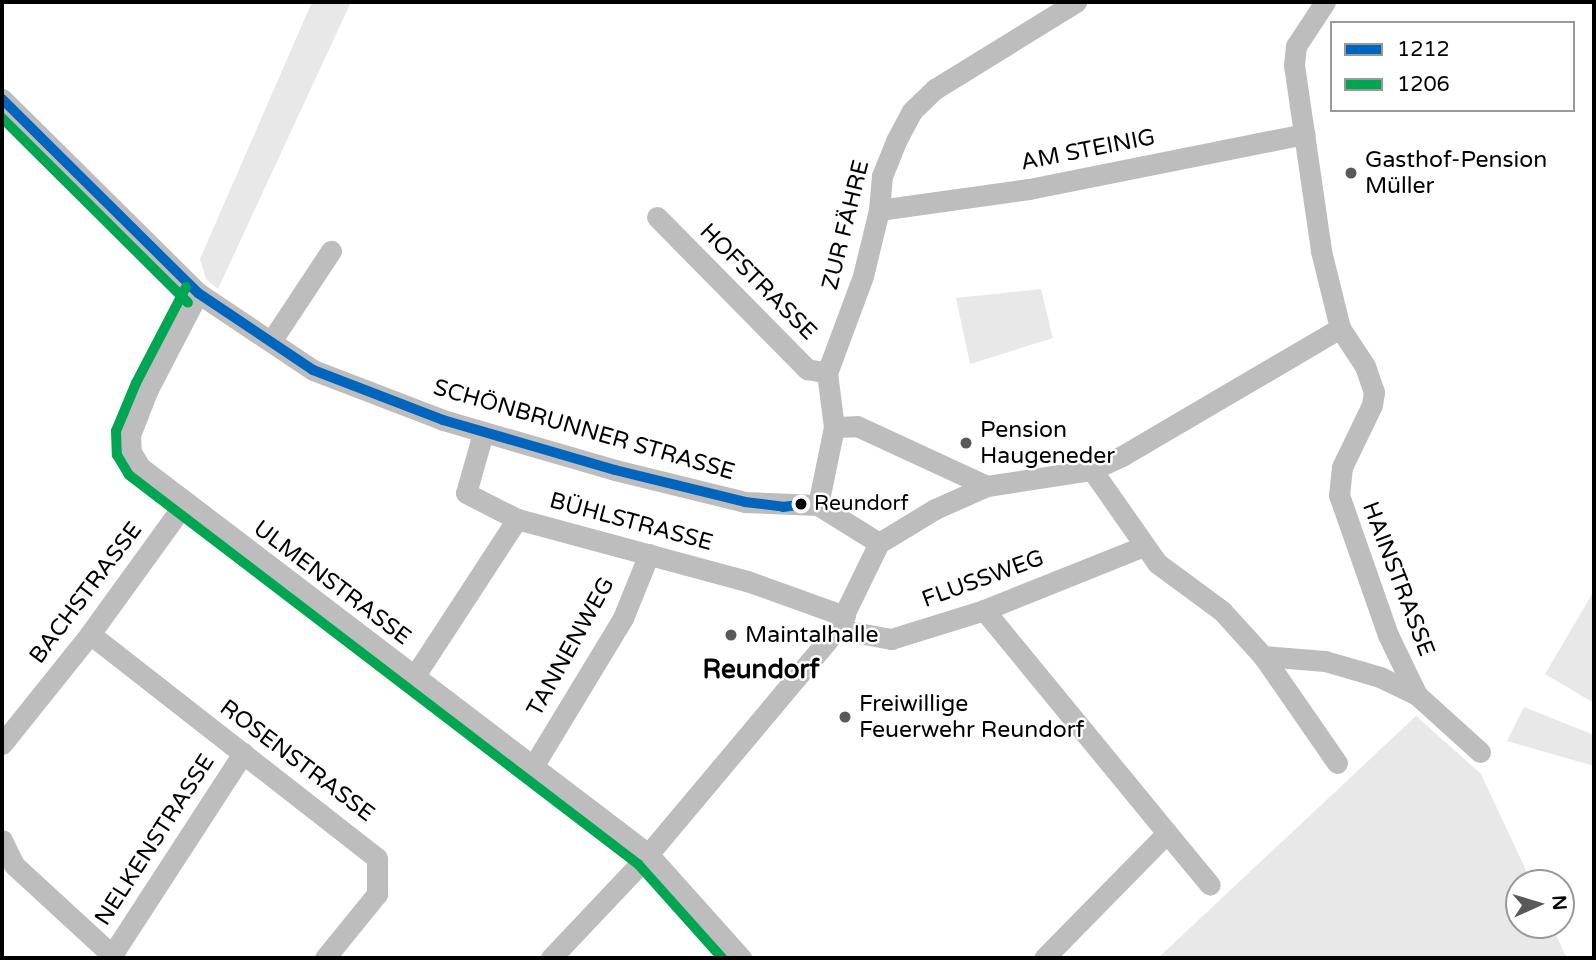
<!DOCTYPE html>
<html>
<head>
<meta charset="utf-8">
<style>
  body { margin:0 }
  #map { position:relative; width:1596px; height:960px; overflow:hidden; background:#fff; font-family:"Varela Round",sans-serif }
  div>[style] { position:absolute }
  .green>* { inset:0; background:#e8e8e8 }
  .minor>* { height:21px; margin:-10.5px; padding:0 10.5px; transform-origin:10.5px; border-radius:10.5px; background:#bdbdbd }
  .bus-1>* { height:10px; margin:-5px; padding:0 5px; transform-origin:5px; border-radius:5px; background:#0065bd }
  .bus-2>* { height:10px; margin:-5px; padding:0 5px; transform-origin:5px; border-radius:5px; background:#00a651 }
  .dots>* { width:19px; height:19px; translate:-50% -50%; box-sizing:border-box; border:4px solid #fff; border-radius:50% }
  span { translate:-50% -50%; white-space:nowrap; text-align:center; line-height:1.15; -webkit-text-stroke:5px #fff; paint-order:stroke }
  .bus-label { font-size:21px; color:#000 }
  .left { translate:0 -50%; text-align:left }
  .street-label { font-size:23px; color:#000 }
  .poi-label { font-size:23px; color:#000 }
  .quarter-label { font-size:26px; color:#000; font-weight:700 }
  .frame { position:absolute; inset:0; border:4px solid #000; pointer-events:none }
  .legend { position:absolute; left:1330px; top:21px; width:245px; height:91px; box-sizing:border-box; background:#fff; border:2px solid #999; margin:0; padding:9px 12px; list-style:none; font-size:21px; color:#000 }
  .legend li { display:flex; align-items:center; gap:14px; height:35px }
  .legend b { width:35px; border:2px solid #999 }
  .north { position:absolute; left:1505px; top:869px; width:70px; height:70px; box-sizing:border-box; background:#fff; border:2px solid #999; border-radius:50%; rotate:86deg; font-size:19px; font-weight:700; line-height:28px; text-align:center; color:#000 }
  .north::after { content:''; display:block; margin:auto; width:24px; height:32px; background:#595959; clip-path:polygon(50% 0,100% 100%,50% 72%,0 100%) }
</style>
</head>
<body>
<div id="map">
  <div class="green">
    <i style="clip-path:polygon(312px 2px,351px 2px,218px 289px,206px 279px,200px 259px)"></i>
    <i style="clip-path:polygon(1041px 289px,1053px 338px,970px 364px,956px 298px)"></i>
    <i style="clip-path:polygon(1594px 591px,1594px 703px,1545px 674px)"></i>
    <i style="clip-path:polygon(1524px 707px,1594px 735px,1594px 766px,1507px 741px)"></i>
    <i style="clip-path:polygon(1416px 716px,1481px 774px,1532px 883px,1519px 883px,1519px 925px,1551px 925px,1567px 958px,1158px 958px)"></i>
  </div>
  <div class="minor">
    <i style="left:1325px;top:2px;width:53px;rotate:123.4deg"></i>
    <i style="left:1296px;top:46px;width:19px;rotate:96deg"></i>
    <i style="left:1294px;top:65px;width:188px;rotate:81.7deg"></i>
    <i style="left:1321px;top:251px;width:79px;rotate:76.1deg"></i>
    <i style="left:1340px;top:328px;width:45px;rotate:56.7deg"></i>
    <i style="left:1365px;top:366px;width:28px;rotate:71deg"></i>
    <i style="left:1374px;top:392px;width:13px;rotate:99deg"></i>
    <i style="left:1372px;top:405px;width:69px;rotate:115.8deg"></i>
    <i style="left:1342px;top:467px;width:28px;rotate:96deg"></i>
    <i style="left:1339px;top:495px;width:148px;rotate:70.7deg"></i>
    <i style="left:1388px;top:635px;width:67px;rotate:64.2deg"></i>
    <i style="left:1417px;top:695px;width:85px;rotate:42.1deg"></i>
    <i style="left:2px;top:99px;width:276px;rotate:44.7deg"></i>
    <i style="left:198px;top:293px;width:138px;rotate:33.8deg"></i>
    <i style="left:313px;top:370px;width:139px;rotate:21deg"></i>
    <i style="left:443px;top:420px;width:179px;rotate:16.2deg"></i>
    <i style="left:615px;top:470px;width:134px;rotate:13.8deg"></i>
    <i style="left:745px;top:502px;width:73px;rotate:2.4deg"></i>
    <i style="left:818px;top:505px;width:72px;rotate:31.9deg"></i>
    <i style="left:879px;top:210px;width:151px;rotate:-8deg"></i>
    <i style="left:1029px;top:189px;width:281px;rotate:-11.3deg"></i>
    <i style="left:657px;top:217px;width:214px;rotate:45.4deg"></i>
    <i style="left:807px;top:369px;width:20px;rotate:11deg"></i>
    <i style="left:198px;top:293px;width:108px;rotate:117.5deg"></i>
    <i style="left:148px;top:389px;width:49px;rotate:111.4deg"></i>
    <i style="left:130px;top:435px;width:17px;rotate:87deg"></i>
    <i style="left:131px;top:452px;width:17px;rotate:59deg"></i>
    <i style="left:140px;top:467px;width:639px;rotate:37.3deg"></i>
    <i style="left:648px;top:854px;width:140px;rotate:48.2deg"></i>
    <i style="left:272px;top:340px;width:107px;rotate:-56.5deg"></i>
    <i style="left:834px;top:427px;width:23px;rotate:-2deg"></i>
    <i style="left:857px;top:426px;width:143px;rotate:24.8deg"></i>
    <i style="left:483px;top:433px;width:62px;rotate:105.8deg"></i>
    <i style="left:466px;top:493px;width:57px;rotate:27deg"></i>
    <i style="left:517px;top:519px;width:238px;rotate:15.1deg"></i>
    <i style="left:747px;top:581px;width:104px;rotate:19.7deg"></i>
    <i style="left:1092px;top:470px;width:113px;rotate:55deg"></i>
    <i style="left:1157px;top:563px;width:81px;rotate:36.4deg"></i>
    <i style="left:1222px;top:611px;width:61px;rotate:47.7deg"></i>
    <i style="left:1263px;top:656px;width:130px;rotate:55.3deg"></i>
    <i style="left:818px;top:505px;width:80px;rotate:-78.4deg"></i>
    <i style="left:834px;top:427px;width:54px;rotate:-97.4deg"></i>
    <i style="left:827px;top:373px;width:103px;rotate:-69.6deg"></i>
    <i style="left:863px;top:276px;width:68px;rotate:-76.4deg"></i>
    <i style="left:879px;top:210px;width:34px;rotate:-85deg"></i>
    <i style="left:882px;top:176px;width:38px;rotate:-68deg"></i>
    <i style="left:896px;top:141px;width:34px;rotate:-62deg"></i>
    <i style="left:912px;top:111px;width:32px;rotate:-44deg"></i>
    <i style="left:935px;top:89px;width:166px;rotate:-31.7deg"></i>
    <i style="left:984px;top:610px;width:288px;rotate:50.6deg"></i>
    <i style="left:1167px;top:833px;width:175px;rotate:134.5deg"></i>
    <i style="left:837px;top:629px;width:55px;rotate:10.5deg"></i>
    <i style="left:891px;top:639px;width:97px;rotate:-17.3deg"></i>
    <i style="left:984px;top:610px;width:172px;rotate:-21.8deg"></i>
    <i style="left:90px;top:634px;width:364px;rotate:38deg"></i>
    <i style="left:377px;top:858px;width:36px;rotate:90deg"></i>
    <i style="left:377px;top:894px;width:82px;rotate:129.1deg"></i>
    <i style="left:1263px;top:656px;width:62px;rotate:4.6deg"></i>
    <i style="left:1325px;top:661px;width:57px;rotate:16.2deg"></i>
    <i style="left:1380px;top:677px;width:41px;rotate:25.9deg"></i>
    <i style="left:414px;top:677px;width:189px;rotate:-56.9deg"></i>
    <i style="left:2px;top:744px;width:141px;rotate:-51.3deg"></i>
    <i style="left:90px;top:634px;width:160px;rotate:-54.1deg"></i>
    <i style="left:534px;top:765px;width:172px;rotate:-58.8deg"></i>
    <i style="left:623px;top:618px;width:69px;rotate:-67.9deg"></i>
    <i style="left:1167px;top:833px;width:67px;rotate:50.4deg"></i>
    <i style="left:2px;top:840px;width:28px;rotate:64deg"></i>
    <i style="left:14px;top:865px;width:137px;rotate:42.6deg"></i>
    <i style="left:112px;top:955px;width:241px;rotate:-57deg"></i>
    <i style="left:551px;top:958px;width:129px;rotate:-46.6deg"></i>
    <i style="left:640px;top:864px;width:307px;rotate:-50deg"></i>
    <i style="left:837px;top:629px;width:96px;rotate:-64deg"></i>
    <i style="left:879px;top:543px;width:66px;rotate:-31.3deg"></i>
    <i style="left:935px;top:509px;width:57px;rotate:-23.9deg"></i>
    <i style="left:987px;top:486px;width:106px;rotate:-8.7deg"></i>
    <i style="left:1092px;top:470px;width:33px;rotate:-25deg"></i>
    <i style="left:1122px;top:456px;width:253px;rotate:-30.4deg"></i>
  </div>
  <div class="bus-1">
    <i style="left:2px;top:99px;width:276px;rotate:44.7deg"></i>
    <i style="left:198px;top:293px;width:138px;rotate:33.8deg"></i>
    <i style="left:313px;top:370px;width:139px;rotate:21deg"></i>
    <i style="left:443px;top:420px;width:179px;rotate:16.2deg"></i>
    <i style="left:615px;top:470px;width:134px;rotate:13.8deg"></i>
    <i style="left:745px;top:502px;width:38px;rotate:7deg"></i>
    <i style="left:783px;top:507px;width:21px;rotate:-8deg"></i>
  </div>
  <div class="bus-2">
    <i style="left:2px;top:118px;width:262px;rotate:44.8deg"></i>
    <i style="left:186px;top:287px;width:108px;rotate:117.5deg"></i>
    <i style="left:136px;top:383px;width:52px;rotate:112.6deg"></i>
    <i style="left:116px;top:431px;width:24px;rotate:88deg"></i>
    <i style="left:117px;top:455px;width:23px;rotate:59deg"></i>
    <i style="left:129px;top:475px;width:641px;rotate:37.39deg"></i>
    <i style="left:638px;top:864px;width:126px;rotate:48.2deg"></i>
  </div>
  <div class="dots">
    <i style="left:1351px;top:173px;background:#595959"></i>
    <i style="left:966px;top:443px;background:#595959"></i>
    <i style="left:801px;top:504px;background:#000"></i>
    <i style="left:731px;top:635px;background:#595959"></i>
    <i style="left:845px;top:717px;background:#595959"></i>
  </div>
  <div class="bus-label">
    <span class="left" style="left:814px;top:504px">Reundorf</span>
  </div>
  <div class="street-label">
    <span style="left:1088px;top:150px;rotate:-11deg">AM STEINIG</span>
    <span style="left:846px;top:225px;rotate:-76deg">ZUR FÄHRE</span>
    <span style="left:758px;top:282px;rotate:45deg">HOFSTRASSE</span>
    <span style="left:584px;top:430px;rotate:16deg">SCHÖNBRUNNER STRASSE</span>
    <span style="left:631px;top:522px;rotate:15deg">BÜHLSTRASSE</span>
    <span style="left:983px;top:579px;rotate:-20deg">FLUSSWEG</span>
    <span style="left:1398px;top:579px;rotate:69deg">HAINSTRASSE</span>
    <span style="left:332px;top:583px;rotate:37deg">ULMENSTRASSE</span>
    <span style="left:86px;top:593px;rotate:-53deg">BACHSTRASSE</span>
    <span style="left:571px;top:647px;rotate:-61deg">TANNENWEG</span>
    <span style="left:297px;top:761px;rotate:37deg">ROSENSTRASSE</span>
    <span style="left:155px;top:840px;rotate:-57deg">NELKENSTRASSE</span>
  </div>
  <div class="poi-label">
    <span class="left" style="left:1365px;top:173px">Gasthof-Pension<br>Müller</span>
    <span class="left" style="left:980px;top:443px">Pension<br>Haugeneder</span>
    <span class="left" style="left:745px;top:635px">Maintalhalle</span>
    <span class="left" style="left:859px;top:717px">Freiwillige<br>Feuerwehr Reundorf</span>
  </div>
  <div class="quarter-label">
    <span style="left:761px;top:670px">Reundorf</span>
  </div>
  <div class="frame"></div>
  <ul class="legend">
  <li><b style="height:9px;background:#0065bd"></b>1212</li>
  <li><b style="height:9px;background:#00a651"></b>1206</li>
  </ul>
  <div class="north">N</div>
</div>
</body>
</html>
